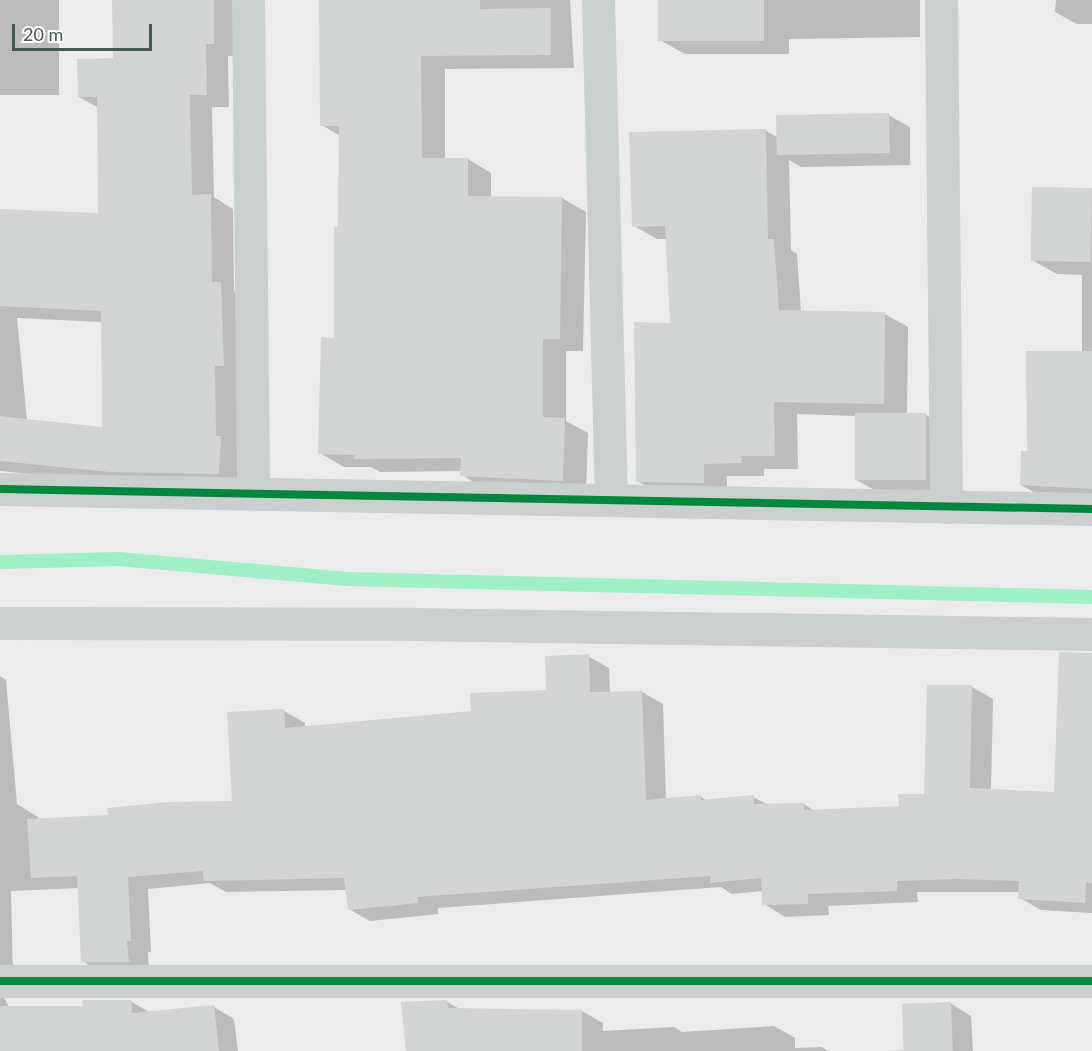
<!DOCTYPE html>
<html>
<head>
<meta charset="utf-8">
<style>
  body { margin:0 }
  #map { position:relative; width:1092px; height:1051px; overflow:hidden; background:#edeced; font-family:Lato,sans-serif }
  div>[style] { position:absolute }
  .shadow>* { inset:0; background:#0003; transform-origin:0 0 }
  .stream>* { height:14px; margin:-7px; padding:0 7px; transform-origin:7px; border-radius:7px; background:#9ff0c4 }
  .building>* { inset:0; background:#d3d5d5; transform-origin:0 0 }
  .street>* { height:33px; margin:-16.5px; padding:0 16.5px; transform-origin:16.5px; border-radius:16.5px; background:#cad0ce }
  .cycleway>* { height:8px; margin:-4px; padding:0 4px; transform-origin:4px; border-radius:4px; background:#00873e }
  span { translate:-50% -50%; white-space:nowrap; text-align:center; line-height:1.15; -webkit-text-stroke:5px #fff; paint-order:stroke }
  .scale { position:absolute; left:12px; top:24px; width:140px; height:27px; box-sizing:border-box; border:3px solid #435a53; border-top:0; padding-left:8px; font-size:18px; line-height:21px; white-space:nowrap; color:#435a53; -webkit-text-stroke:4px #fff; paint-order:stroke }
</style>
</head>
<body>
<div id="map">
  <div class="shadow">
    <i style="left:0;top:0;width:59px;height:95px"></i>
    <i style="clip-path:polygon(evenodd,114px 0,235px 0,236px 56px,228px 56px,229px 107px,212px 107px,214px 197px,233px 209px,234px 291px,243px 296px,241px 486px,133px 484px,0 471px,0 211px,100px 214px,99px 108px,79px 97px,115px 60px,114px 0,17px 318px,103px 322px,104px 429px,27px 420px,17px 318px)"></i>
    <i style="clip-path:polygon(321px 0,570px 0,574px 68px,445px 69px,445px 160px,468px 159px,491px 173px,491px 198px,562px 198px,586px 212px,583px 351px,566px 351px,566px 421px,588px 433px,586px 493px,485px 489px,462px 475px,462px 471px,380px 472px,371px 467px,344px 467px,320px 453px,335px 339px,340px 136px,322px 125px)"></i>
    <i style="clip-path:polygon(660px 0,920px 0,920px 37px,789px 39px,789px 54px,685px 54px,660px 40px)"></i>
    <i style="clip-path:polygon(1056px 0,1092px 0,1092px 24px,1077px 24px,1055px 12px)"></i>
    <i style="clip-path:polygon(888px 115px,910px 127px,910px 165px,801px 167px,789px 160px,791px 250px,797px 254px,801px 312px,885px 314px,908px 327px,907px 415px,926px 415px,947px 427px,947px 493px,878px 492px,856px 480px,857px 416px,797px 414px,798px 469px,764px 469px,764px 476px,727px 476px,727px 496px,661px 494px,637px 481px,671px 324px,667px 239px,657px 239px,634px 226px,765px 130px,778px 138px)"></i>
    <i style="clip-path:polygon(1092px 189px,1092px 501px,1046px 499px,1021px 485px,1028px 452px,1082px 353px,1082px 275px,1057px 274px,1032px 260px)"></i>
    <i style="clip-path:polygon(588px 656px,609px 668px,610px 693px,642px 692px,663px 704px,666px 800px,700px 796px,707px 801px,753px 797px,768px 805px,804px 804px,814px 811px,900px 808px,926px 795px,972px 687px,993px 699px,991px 790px,1056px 793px,1092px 687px,1092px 913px,1041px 910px,1020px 898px,1020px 892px,917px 892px,918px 902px,828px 906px,829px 915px,785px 917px,764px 904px,763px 891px,732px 894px,721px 887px,438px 908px,438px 914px,370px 921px,349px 909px,347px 890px,226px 892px,210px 883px,148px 889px,151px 952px,148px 952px,149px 973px,103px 973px,82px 961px,79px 888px,11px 891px,13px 976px,2px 994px,9px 1007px,84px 1007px,130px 1001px,151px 1013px,214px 1007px,234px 1019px,238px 1051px,0 1051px,0 676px,6px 680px,17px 804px,38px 817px,39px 820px,110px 816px,234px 802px,284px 711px,305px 723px,305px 728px,472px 713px,547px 691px)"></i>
    <i style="clip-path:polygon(446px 1001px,461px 1010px,582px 1011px,603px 1023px,603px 1031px,674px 1027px,682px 1032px,774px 1026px,795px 1038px,795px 1048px,822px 1047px,828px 1051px,407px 1051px)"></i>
    <i style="clip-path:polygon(950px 1003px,971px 1016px,973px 1051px,887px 1051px,906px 1050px)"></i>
  </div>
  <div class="stream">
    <i style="left:0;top:562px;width:118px;rotate:-1.5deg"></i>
    <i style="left:118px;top:559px;width:230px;rotate:5deg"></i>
    <i style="left:347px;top:579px;width:745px;rotate:1.38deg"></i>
  </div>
  <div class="building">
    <i style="clip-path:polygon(112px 0,214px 0,214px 44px,206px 44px,207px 95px,190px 95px,192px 195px,211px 194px,212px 282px,221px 282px,224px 366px,215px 366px,216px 436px,221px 436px,219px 474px,110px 472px,0 461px,0 416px,102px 427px,101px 311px,0 306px,0 209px,98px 213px,97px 97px,78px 97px,77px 59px,113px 58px)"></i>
    <i style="clip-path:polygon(319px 0,480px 0,480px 9px,551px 8px,551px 55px,421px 56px,422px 158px,468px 158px,468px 196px,562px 197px,560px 339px,543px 339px,543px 417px,565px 418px,563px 481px,460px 476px,461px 458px,354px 459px,355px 455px,318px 454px,321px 337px,334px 338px,334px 227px,338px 227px,339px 126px,320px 126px)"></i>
    <i style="left:658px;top:0;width:106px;height:41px"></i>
    <i style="left:889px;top:113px;width:40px;height:113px;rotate:89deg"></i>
    <i style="clip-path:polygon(766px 129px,768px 239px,774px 239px,779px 310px,885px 312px,884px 404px,774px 402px,775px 456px,741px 456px,742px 463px,704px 464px,704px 483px,636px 482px,634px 322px,670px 323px,665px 226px,632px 227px,629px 132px)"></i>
    <i style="left:1032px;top:187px;width:60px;height:74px;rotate:1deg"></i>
    <i style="clip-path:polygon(1026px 351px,1092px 351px,1092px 489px,1020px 485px,1021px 451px,1027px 451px)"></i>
    <i style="left:855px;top:413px;width:71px;height:67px"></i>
    <i style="clip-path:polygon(1059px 652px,1092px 653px,1092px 883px,1086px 883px,1085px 903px,1018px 899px,1019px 881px,959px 879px,897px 881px,897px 891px,808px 894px,808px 904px,762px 905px,761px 878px,710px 883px,710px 876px,417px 897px,418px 903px,348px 910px,344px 878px,204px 881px,203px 871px,128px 877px,131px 941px,127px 941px,129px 962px,81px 962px,77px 876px,31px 878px,27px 819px,108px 815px,107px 808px,168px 802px,232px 801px,227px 712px,284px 709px,285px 728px,471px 711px,470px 693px,546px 690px,545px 656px,589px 654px,590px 692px,642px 691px,646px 800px,701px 795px,701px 800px,754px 795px,754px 804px,804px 803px,804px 810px,899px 806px,898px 794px,924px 794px,927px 685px,972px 685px,970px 788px,1054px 792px)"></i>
    <i style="clip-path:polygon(82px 1000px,131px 1000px,132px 1013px,214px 1005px,219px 1051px,0 1051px,0 1006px,83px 1006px)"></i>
    <i style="clip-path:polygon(447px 1000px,448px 1008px,582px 1010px,582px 1051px,406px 1051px,401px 1002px)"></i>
    <i style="left:951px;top:1002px;width:49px;height:49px;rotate:88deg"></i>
  </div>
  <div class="street">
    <i style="left:248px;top:0;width:493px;rotate:89.4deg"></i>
    <i style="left:598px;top:0;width:500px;rotate:88.51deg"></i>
    <i style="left:941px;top:0;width:507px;rotate:89.43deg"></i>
    <i style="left:0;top:489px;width:1092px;rotate:1.05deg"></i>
    <i style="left:0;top:623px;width:412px;rotate:0.1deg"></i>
    <i style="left:412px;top:624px;width:680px;rotate:0.84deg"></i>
    <i style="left:0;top:981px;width:1092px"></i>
  </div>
  <div class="cycleway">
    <i style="left:0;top:489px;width:1092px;rotate:1.05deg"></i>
    <i style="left:0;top:981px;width:1092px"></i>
  </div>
  <div class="scale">20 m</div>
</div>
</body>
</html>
